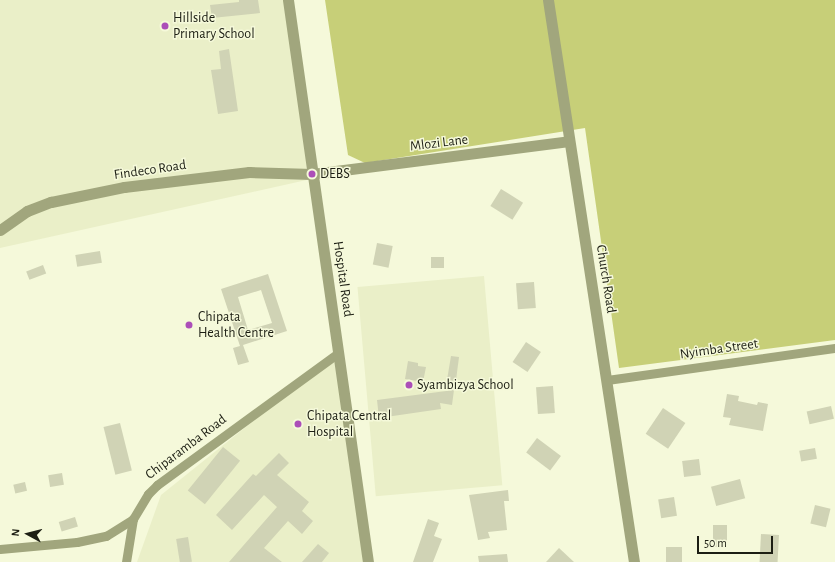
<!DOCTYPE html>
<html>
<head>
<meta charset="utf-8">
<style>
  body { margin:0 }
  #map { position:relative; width:835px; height:562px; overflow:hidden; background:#f5f9da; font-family:"Alegreya Sans",sans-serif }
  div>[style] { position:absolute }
  .built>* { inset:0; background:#eaefc8; transform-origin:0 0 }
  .green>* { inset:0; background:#c7cf78 }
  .building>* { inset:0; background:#d0d3b5; transform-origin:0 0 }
  .minor>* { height:9px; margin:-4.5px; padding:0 4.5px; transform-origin:4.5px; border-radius:4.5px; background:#a1a67d }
  .tertiary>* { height:11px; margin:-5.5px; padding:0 5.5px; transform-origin:5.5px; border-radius:5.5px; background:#a1a67d }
  .dots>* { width:11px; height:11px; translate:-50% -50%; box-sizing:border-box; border:2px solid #f5f9da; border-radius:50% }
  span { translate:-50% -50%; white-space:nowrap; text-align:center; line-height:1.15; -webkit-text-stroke:3px #f5f9da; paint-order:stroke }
  .poi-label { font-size:14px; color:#1c1e13 }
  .left { translate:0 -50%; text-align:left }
  .street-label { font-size:14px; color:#1c1e13 }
  .north { position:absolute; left:8px; top:514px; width:40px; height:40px; -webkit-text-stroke:3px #f5f9da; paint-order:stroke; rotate:277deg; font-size:11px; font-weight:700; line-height:16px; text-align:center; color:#1c1e13 }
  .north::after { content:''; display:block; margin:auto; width:14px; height:18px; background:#1c1e13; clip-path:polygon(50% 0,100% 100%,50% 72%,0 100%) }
  .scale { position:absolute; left:697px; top:536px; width:76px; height:18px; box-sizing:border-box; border:2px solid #1c1e13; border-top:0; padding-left:5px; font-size:12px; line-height:14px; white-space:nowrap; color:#1c1e13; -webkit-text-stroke:3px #f5f9da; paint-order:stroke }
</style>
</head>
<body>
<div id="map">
  <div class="built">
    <i style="clip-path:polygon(0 0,287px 0,311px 179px,0 248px)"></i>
    <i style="left:484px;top:276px;width:210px;height:127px;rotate:85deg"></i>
    <i style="clip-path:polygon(338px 353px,363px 562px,137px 562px,161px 495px)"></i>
  </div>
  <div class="green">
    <i style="clip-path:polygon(325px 0,835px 0,835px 340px,619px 368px,585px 128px,365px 163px,348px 155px)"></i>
  </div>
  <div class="building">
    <i style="clip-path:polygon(239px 0,258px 0,260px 13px,212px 18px,210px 5px,239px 2px)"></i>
    <i style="clip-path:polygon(229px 49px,238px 111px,218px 114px,211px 70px,221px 69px,219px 51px)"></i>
    <i style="left:501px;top:189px;width:26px;height:20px;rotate:32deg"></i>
    <i style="left:377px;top:243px;width:16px;height:22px;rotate:11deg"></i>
    <i style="left:100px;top:251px;width:12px;height:25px;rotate:81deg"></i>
    <i style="left:431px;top:257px;width:13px;height:11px"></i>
    <i style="left:43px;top:265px;width:9px;height:18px;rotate:69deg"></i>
    <i style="clip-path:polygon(evenodd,268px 274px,287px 331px,243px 345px,249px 362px,238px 365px,233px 348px,240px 346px,221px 289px,268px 274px,261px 290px,272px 323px,248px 330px,238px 297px,261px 290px)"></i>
    <i style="left:534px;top:282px;width:26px;height:18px;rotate:86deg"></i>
    <i style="left:526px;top:342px;width:18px;height:24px;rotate:34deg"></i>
    <i style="clip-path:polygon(451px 356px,459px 357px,455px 388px,446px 386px)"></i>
    <i style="clip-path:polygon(408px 361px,418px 363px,418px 366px,426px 367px,423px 382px,405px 379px)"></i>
    <i style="left:553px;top:386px;width:27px;height:17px;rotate:86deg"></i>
    <i style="clip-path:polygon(454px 390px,452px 405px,440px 403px,441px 409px,379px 418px,377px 400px)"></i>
    <i style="clip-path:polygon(727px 394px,739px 396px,738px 401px,757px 405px,758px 402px,768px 404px,763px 431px,729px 425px,731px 418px,723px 417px)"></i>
    <i style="left:831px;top:406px;width:13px;height:25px;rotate:77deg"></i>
    <i style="left:663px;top:408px;width:27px;height:31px;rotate:34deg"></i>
    <i style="left:120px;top:423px;width:49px;height:17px;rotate:76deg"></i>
    <i style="left:537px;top:438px;width:30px;height:18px;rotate:37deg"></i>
    <i style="left:223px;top:447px;width:22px;height:56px;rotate:39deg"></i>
    <i style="left:815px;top:448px;width:11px;height:16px;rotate:80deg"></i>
    <i style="clip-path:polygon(279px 453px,289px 463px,277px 475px,309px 502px,302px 511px,313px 521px,302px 534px,288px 521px,264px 548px,282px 562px,229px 562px,277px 507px,264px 495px,232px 530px,216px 515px,253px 474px,256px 476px)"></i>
    <i style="left:699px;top:459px;width:16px;height:17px;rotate:83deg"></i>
    <i style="left:62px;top:473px;width:12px;height:14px;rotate:81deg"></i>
    <i style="left:740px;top:479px;width:20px;height:30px;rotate:75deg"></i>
    <i style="left:25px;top:482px;width:9px;height:12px;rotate:77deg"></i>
    <i style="clip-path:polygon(508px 490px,509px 501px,504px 501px,507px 530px,488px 532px,490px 538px,478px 540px,469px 495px)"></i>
    <i style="left:674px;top:497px;width:19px;height:16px;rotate:81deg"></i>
    <i style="left:815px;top:505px;width:16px;height:19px;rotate:14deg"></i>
    <i style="left:75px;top:517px;width:10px;height:17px;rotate:73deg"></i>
    <i style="clip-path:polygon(428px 519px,439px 523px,434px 536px,442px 539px,433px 562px,413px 562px)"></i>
    <i style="left:713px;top:525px;width:14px;height:22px"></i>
    <i style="left:761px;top:534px;width:18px;height:28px;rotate:3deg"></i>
    <i style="left:188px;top:537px;width:25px;height:12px;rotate:81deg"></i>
    <i style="clip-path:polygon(318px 544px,329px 553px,322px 562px,302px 562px)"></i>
    <i style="left:682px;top:547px;width:15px;height:16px;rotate:90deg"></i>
    <i style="clip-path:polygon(559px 548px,574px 562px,546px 562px)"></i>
    <i style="clip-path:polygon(507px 554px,508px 562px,479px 562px,478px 556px)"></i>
  </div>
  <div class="minor">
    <i style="left:607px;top:380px;width:230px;rotate:-8deg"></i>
    <i style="left:0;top:549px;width:77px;rotate:-5.2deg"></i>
    <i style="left:77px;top:542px;width:30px;rotate:-12deg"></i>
    <i style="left:106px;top:536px;width:32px;rotate:-32deg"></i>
    <i style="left:133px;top:519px;width:29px;rotate:-59deg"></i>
    <i style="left:148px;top:494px;width:13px;rotate:-45deg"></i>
    <i style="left:157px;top:485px;width:224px;rotate:-36.1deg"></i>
    <i style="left:126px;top:562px;width:44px;rotate:-80.8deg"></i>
  </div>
  <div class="tertiary">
    <i style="left:288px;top:0;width:568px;rotate:81.9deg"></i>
    <i style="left:548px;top:0;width:569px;rotate:81.3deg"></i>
    <i style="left:0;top:230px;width:33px;rotate:-35deg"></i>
    <i style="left:27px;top:211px;width:26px;rotate:-21deg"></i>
    <i style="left:51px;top:202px;width:75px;rotate:-11.6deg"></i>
    <i style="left:124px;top:187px;width:126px;rotate:-6.8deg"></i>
    <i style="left:249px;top:172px;width:63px;rotate:1.8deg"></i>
    <i style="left:312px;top:174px;width:259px;rotate:-7.3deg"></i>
  </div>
  <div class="dots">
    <i style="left:165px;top:26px;background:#ac4eb8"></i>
    <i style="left:312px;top:174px;background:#ac4eb8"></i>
    <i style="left:189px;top:325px;background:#ac4eb8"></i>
    <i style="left:409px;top:385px;background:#ac4eb8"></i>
    <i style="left:298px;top:424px;background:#ac4eb8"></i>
  </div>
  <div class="poi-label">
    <span class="left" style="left:173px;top:26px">Hillside<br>Primary School</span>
    <span class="left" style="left:320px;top:174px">DEBS</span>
    <span class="left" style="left:198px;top:325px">Chipata<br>Health Centre</span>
    <span class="left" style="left:417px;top:385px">Syambizya School</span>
    <span class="left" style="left:307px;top:424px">Chipata Central<br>Hospital</span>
  </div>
  <div class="street-label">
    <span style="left:439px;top:143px;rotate:-7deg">Mlozi Lane</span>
    <span style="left:150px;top:170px;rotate:-8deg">Findeco Road</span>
    <span style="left:343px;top:279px;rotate:82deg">Hospital Road</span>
    <span style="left:606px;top:279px;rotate:81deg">Church Road</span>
    <span style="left:719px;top:349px;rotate:-8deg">Nyimba Street</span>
    <span style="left:186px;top:447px;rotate:-37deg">Chiparamba Road</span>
  </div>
  <div class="north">N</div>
  <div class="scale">50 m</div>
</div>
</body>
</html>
